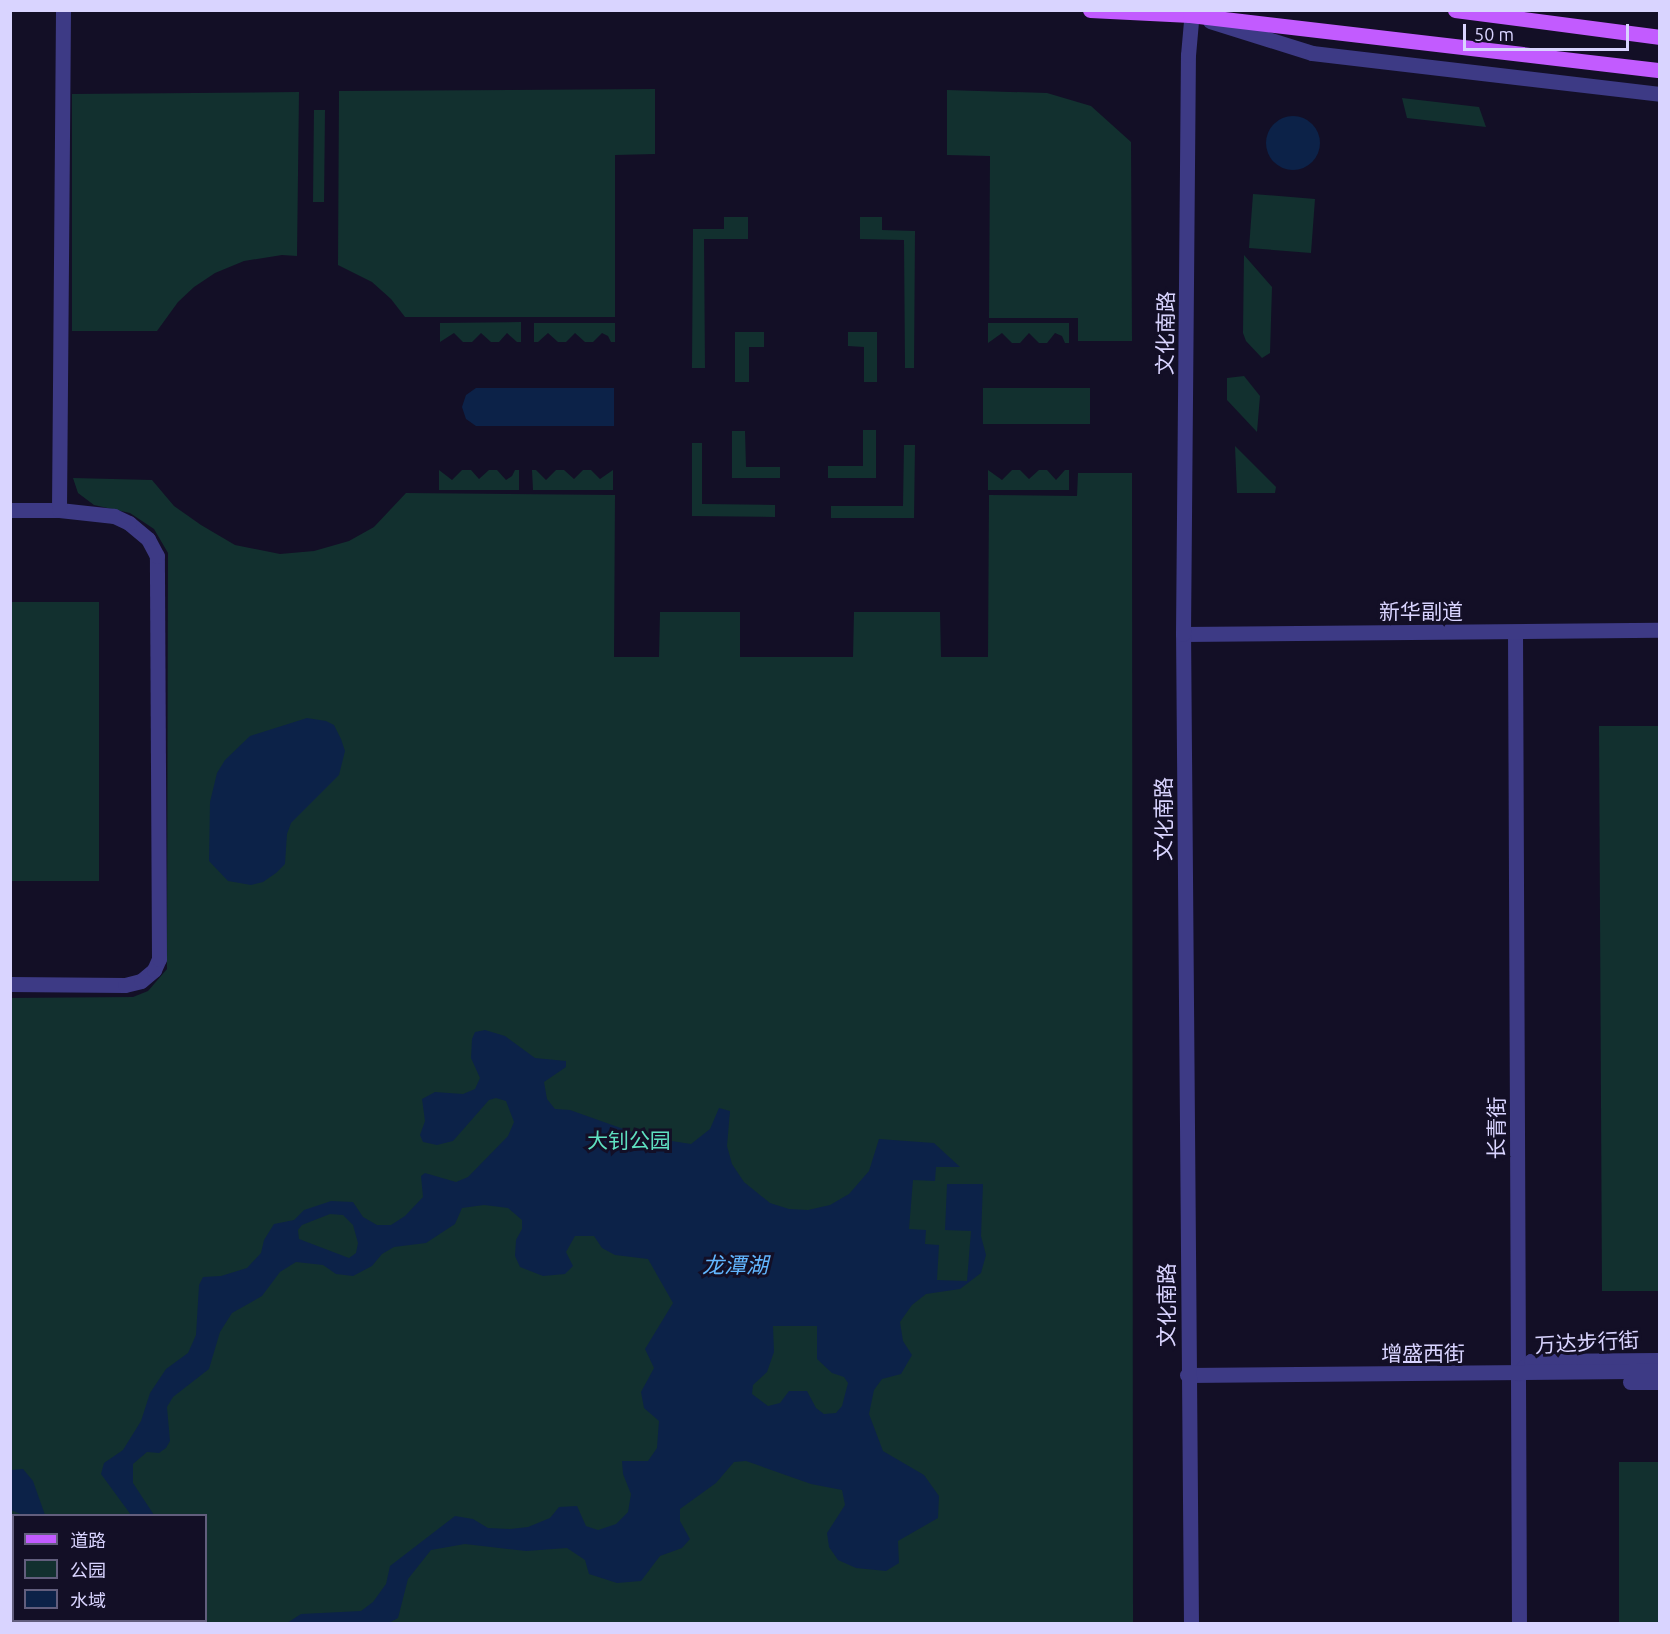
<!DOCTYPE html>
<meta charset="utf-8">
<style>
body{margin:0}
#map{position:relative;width:1670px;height:1634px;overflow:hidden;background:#130f26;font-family:Ubuntu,"Noto Sans SC",sans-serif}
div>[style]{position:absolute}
.green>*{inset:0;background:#12302f}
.water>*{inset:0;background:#0c2248}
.round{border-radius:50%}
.minor>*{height:15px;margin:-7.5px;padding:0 7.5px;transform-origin:7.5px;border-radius:7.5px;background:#3d3a85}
.major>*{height:15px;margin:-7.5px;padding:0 7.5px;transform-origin:7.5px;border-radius:7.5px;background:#c25bff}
span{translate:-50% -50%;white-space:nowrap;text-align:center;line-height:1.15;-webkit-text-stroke:6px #130f26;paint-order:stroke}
.street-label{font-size:21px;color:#d9d4ff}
.park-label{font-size:21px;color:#5fe0c0}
.water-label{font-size:22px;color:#62b6ff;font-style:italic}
.frame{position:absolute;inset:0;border:12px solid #d9d4ff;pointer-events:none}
.legend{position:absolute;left:12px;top:1514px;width:195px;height:108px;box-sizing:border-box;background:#130f26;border:2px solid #625e7d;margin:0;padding:8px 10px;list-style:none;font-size:18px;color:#d9d4ff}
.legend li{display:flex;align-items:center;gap:12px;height:30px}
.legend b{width:30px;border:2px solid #625e7d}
.scale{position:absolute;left:1463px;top:24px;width:166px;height:27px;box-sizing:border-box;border:3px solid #d9d4ff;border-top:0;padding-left:8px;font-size:18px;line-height:21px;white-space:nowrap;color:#d9d4ff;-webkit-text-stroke:4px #130f26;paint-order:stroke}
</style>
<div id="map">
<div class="green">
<div style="clip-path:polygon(655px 89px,655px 154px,615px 155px,615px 317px,405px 317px,391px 299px,372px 282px,338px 265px,339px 91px)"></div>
<div style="clip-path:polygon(947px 90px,1047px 93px,1091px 106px,1131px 142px,1132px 341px,1078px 341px,1078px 318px,989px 318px,990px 156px,947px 155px)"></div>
<div style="clip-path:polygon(299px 92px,297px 256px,282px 255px,244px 261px,215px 273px,194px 287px,178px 302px,157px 331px,72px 331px,72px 94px)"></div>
<div style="clip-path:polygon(1402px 98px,1479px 107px,1486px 127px,1407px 118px)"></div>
<div style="clip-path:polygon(314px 110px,325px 110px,324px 202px,313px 202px)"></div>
<div style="clip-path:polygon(1253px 194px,1315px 199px,1311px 253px,1249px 248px)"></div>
<div style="clip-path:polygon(724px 217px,748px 217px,748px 239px,704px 239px,705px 368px,692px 368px,693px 229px,724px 229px)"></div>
<div style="clip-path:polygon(860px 217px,882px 217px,882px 230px,915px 231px,914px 368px,905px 368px,904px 240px,860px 239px)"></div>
<div style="clip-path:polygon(1244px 255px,1272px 287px,1270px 353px,1262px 358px,1246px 341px,1243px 333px)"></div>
<div style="clip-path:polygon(521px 322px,521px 342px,517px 342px,507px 333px,499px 342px,491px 342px,481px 333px,472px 342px,463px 342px,454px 333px,440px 342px,440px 323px)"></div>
<div style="clip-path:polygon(534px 323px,615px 323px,615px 342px,611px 342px,608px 336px,602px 333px,593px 342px,585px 342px,575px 333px,566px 342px,558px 342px,548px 333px,538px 342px,534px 342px)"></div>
<div style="clip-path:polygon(988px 323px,1069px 323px,1069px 343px,1065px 343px,1062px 336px,1055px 333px,1047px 343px,1039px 343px,1029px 333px,1020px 343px,1012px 343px,1002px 333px,988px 343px)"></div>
<div style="clip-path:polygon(735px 332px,764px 332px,764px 347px,749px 347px,749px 382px,735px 382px)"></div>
<div style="clip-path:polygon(848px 332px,877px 332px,877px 382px,864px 382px,864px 347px,848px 346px)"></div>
<div style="clip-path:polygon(1244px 376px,1260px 396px,1257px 432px,1227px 400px,1227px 378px)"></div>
<div style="clip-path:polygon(983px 388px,1090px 388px,1090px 424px,983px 424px)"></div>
<div style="clip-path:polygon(863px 430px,876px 430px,876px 478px,828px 478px,828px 466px,863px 466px)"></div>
<div style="clip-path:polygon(732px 431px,745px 431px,746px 467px,780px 467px,780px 478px,732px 478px)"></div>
<div style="clip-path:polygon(692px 443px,702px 443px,702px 504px,775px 505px,775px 517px,692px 516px)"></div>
<div style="clip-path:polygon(904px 445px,915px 445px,914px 518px,831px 518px,831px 506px,903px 506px)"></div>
<div style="clip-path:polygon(1235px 446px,1276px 487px,1275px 493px,1237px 493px)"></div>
<div style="clip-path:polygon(439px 470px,452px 480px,462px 470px,471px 470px,479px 479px,489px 470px,497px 470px,506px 480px,512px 476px,515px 470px,519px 470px,519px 490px,439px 490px)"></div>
<div style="clip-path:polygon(532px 470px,536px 470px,546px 480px,556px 470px,564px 470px,574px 479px,583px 470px,591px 470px,600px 479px,613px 470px,613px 490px,533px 490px)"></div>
<div style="clip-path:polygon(988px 470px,1002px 480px,1012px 470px,1020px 470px,1029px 479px,1039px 470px,1047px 470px,1056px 480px,1065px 470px,1069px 470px,1069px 490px,988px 490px)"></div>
<div style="clip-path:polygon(evenodd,1078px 473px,1132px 473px,1133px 1623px,11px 1623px,10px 998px,133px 997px,148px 991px,167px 969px,168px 553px,154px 529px,130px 513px,94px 505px,78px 493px,73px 478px,152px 480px,174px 506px,201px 525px,235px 545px,280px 554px,314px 551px,349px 541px,374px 527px,406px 493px,615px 495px,614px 657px,659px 657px,660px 612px,740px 612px,740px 657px,853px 657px,854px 612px,940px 612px,941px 657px,988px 657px,989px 495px,1077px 496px,1078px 473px,14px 1516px,206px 1516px,206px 1620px,14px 1620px,14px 1516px)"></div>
<div style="clip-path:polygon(11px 602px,99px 602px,99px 881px,11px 881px)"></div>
<div style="clip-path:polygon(1599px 726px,1659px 726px,1659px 1291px,1602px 1291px)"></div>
<div style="clip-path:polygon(1619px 1462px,1659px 1462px,1659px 1623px,1619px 1623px)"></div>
</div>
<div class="water">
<div class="round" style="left:1266px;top:116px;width:54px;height:54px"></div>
<div style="clip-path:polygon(476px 388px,614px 388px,614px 426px,476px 426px,466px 419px,462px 407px,466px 395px)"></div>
<div style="clip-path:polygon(307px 718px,326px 721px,334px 725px,341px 739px,345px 751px,339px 775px,291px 823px,287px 834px,285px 864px,276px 873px,263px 882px,251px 885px,228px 881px,209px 861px,210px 802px,217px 773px,225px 760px,250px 736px)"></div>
<div style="clip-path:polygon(evenodd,485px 1030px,505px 1036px,535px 1058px,566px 1061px,566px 1067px,544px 1082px,547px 1099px,555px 1109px,570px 1110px,646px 1137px,691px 1144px,710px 1129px,719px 1108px,730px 1111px,727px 1146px,732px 1164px,744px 1182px,770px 1203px,789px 1209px,808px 1210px,830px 1205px,849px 1194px,869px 1171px,879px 1139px,934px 1143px,960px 1167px,936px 1167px,935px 1181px,913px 1180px,909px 1229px,926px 1230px,925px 1244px,939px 1245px,937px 1280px,967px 1281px,971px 1231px,945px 1230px,947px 1184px,983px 1184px,981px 1236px,986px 1255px,981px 1273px,960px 1289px,926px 1294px,912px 1305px,900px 1322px,903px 1341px,912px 1355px,901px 1374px,882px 1379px,874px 1390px,869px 1414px,883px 1451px,924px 1475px,939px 1496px,938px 1518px,898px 1541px,899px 1563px,886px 1571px,856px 1568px,838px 1560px,829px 1547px,827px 1533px,845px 1505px,842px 1490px,811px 1484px,746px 1461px,734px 1462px,716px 1483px,680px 1509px,680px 1521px,690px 1539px,682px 1548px,660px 1556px,641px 1581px,617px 1583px,589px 1574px,585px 1560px,567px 1548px,526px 1551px,465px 1544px,431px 1550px,408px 1579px,398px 1618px,389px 1623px,287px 1623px,301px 1614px,361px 1611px,373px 1602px,386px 1584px,390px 1566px,455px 1516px,473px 1519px,488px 1528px,510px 1529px,528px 1527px,550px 1518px,559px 1507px,577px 1506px,586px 1526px,598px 1530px,616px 1524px,628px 1512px,631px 1494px,623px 1474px,622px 1461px,648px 1461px,657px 1448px,658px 1433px,659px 1421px,644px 1408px,641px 1392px,654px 1368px,645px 1349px,673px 1303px,648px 1259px,615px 1255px,602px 1248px,594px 1236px,575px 1236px,566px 1252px,573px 1266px,565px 1274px,543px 1276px,520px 1267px,515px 1256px,516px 1240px,522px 1229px,522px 1220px,508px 1208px,484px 1205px,462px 1208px,455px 1224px,426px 1243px,394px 1247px,382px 1254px,372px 1266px,353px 1276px,336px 1274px,323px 1265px,296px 1262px,280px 1272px,262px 1296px,232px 1313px,220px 1332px,209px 1369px,173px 1397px,167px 1407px,170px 1441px,166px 1448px,159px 1453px,147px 1452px,133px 1464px,133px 1483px,154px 1515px,131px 1515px,101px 1474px,104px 1463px,123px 1450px,141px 1421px,150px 1393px,166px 1369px,188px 1353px,196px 1335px,199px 1285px,203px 1277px,221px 1276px,247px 1268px,261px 1253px,264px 1240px,274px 1224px,294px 1220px,304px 1210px,331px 1201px,353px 1202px,363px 1217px,377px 1225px,391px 1225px,405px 1216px,423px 1197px,421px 1176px,425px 1173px,456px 1182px,468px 1177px,508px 1136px,514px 1122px,506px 1101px,496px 1098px,489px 1100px,453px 1141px,437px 1145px,423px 1142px,420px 1135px,425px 1121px,422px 1099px,435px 1092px,463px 1094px,475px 1089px,480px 1078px,471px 1058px,472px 1039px,475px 1032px,485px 1030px,330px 1214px,343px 1215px,353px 1225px,358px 1243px,356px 1253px,349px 1258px,299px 1239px,298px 1230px,302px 1225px,330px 1214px,485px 1030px,773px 1326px,817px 1326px,817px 1359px,832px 1373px,844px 1377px,848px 1383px,842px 1406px,836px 1413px,824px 1414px,816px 1408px,807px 1391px,789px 1391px,780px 1403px,768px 1406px,752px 1394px,753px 1385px,767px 1372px,774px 1352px,773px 1326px)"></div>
<div style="clip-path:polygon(23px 1469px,33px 1481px,45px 1515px,23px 1515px,11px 1510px,11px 1470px)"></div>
</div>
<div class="minor">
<div style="left:1210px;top:21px;width:107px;rotate:17.4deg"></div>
<div style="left:1312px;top:53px;width:350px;rotate:6.7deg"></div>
<div style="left:10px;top:510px;width:49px"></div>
<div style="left:1515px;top:632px;width:992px;rotate:89.77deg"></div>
<div style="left:1183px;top:634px;width:477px;rotate:-0.5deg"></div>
<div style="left:10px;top:984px;width:115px;rotate:0.5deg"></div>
<div style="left:125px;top:985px;width:16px;rotate:-14deg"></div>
<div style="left:141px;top:981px;width:17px;rotate:-40deg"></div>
<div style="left:154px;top:970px;width:12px;rotate:-66deg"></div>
<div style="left:159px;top:959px;width:403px;rotate:-90.3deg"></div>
<div style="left:157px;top:556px;width:19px;rotate:-118deg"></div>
<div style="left:148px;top:539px;width:25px;rotate:-140deg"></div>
<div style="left:129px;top:523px;width:17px;rotate:-155deg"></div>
<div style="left:114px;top:516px;width:55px;rotate:-173.8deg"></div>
<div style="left:59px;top:510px;width:500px;rotate:-89.54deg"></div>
<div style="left:1521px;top:1374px;width:3px;rotate:-162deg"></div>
<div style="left:1518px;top:1373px;width:18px;rotate:-43deg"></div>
<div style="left:1531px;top:1361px;width:129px;rotate:-0.4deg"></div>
<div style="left:1187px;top:1375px;width:473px;rotate:-0.5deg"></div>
<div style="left:1630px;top:1382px;width:30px"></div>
<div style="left:1191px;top:1624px;width:990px;rotate:-90.46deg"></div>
<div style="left:1183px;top:634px;width:579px;rotate:-89.51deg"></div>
<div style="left:1188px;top:55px;width:45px;rotate:-84.9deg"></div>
</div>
<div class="major">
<div style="left:1090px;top:10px;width:100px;rotate:2.9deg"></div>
<div style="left:1190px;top:15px;width:473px;rotate:6.7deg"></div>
<div style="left:1455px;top:10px;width:207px;rotate:7.5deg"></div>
</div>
<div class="street-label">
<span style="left:1165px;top:333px;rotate:-89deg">文化南路</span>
<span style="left:1421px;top:611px">新华副道</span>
<span style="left:1163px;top:819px;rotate:-90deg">文化南路</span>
<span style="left:1496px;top:1128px;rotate:-90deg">长青街</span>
<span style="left:1166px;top:1305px;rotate:-90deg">文化南路</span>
<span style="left:1587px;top:1342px;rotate:-3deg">万达步行街</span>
<span style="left:1423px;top:1353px">增盛西街</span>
</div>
<div class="park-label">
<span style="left:629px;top:1140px">大钊公园</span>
</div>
<div class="water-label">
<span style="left:735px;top:1265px">龙潭湖</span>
</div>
<div class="frame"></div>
<ul class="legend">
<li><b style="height:8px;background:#c25bff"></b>道路</li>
<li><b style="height:16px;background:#12302f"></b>公园</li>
<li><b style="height:16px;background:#0c2248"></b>水域</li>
</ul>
<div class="scale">50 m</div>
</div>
